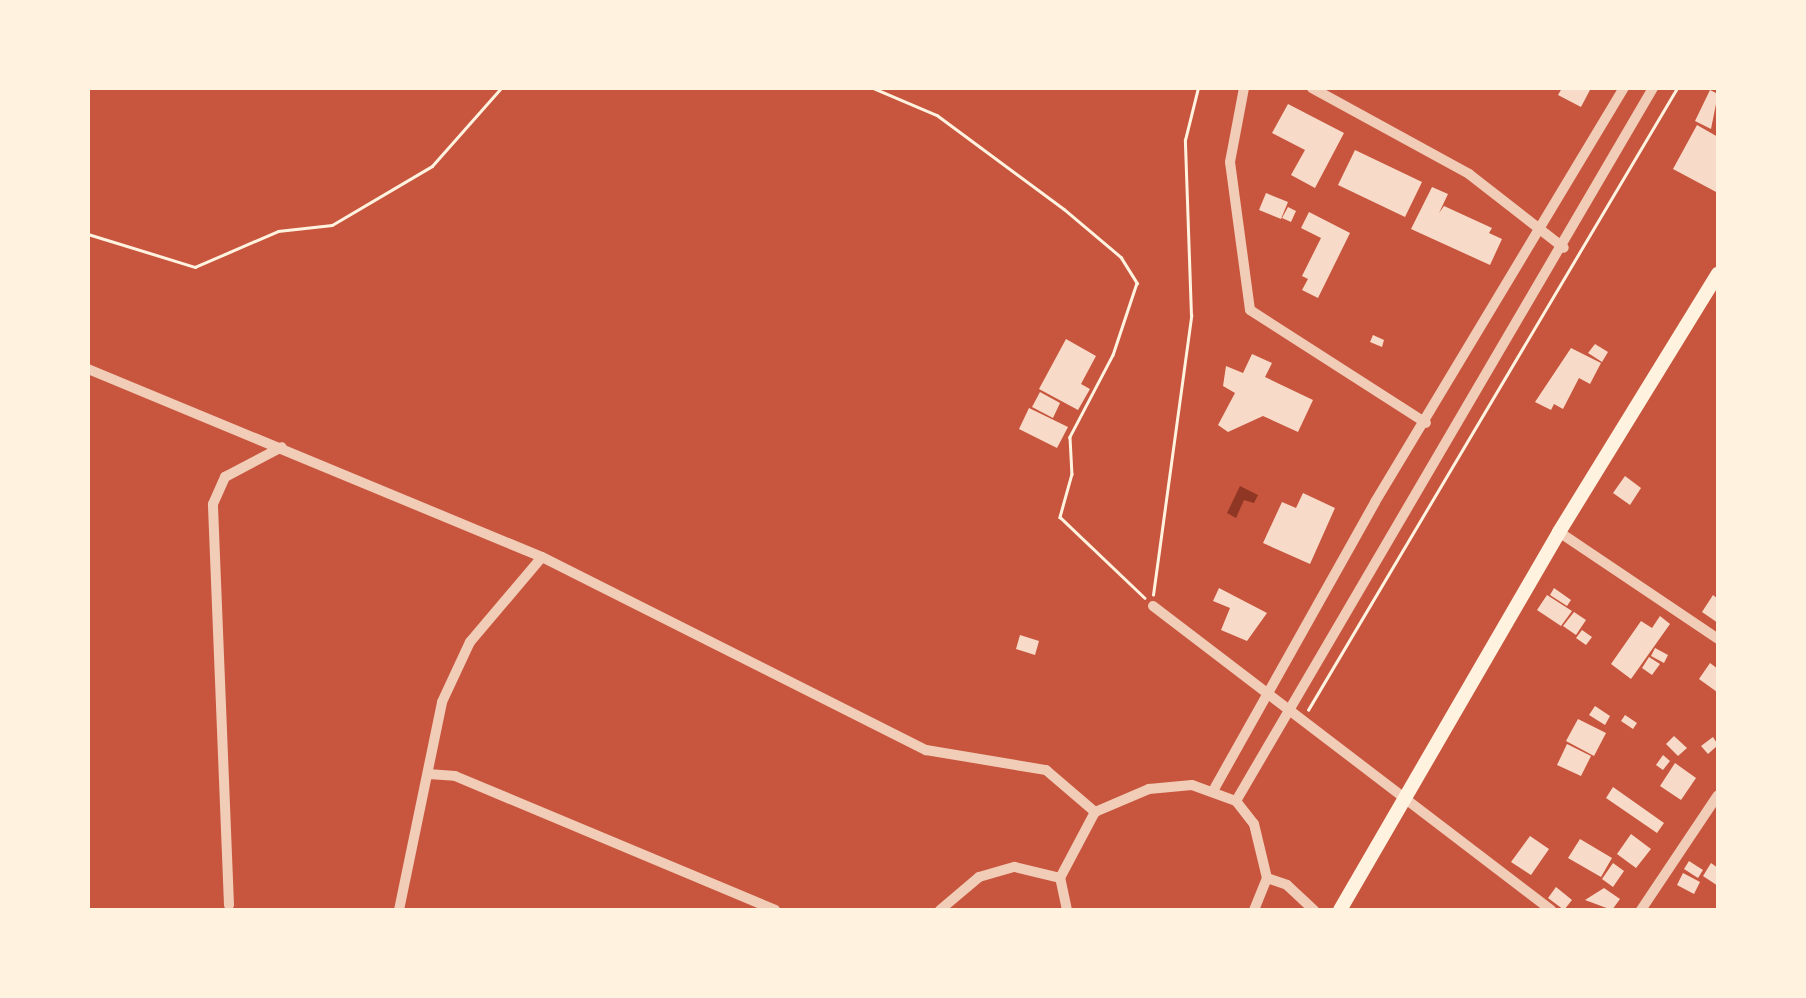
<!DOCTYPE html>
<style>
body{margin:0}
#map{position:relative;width:1806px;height:998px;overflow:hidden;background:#c8553d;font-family:"DejaVu Sans",sans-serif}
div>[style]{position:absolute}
.water>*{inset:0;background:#8f3625}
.building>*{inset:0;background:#f7dbc8}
.path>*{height:2.5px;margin:-1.25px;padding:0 1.25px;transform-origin:1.25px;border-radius:1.25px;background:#fff3e0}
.minor>*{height:10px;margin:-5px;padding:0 5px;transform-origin:5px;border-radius:5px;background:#f1ccb7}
.secondary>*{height:14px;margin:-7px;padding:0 7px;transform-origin:7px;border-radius:7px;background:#fff3e0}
span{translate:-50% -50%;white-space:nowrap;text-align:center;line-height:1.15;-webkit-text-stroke:8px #fff3e0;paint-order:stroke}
.frame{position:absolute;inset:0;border:90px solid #fff3e0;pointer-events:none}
</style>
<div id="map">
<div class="water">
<div style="clip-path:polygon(1240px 486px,1258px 495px,1254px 503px,1244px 500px,1236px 518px,1227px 513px)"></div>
</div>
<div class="building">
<div style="clip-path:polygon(1562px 88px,1591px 88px,1581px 107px,1558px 95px)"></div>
<div style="clip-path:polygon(1710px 90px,1718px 94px,1711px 129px,1695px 121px)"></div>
<div style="clip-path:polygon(1288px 104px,1344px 133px,1315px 188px,1291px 175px,1305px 150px,1272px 133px)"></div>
<div style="clip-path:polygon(1697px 125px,1718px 137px,1718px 193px,1673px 169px)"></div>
<div style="clip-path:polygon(1355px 150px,1422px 182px,1405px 217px,1338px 185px)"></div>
<div style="clip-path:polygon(1432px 187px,1448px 194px,1439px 213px,1444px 206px,1492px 228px,1489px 233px,1502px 239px,1490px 265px,1411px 229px)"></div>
<div style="clip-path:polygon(1266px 193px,1288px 202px,1281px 219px,1259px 210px)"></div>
<div style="clip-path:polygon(1288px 207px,1296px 211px,1291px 222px,1282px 218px)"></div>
<div style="clip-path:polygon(1309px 212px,1350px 233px,1318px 298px,1302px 290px,1308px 279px,1302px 276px,1321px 238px,1301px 228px)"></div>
<div style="clip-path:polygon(1373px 335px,1384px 340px,1382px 347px,1370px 342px)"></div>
<div style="clip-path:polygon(1066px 339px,1096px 356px,1081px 384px,1090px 389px,1078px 410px,1039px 389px)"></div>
<div style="clip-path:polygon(1595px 344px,1608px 352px,1602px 362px,1588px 353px)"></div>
<div style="clip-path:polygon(1571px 348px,1601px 363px,1590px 384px,1579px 378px,1563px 409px,1554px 404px,1551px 410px,1535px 402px)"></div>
<div style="clip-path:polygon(1252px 354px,1272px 363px,1265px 377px,1313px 400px,1298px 432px,1263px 416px,1228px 432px,1218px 425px,1235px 393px,1223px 386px,1226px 366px,1243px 373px)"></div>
<div style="clip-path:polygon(1040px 392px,1060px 403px,1053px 418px,1032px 407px)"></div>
<div style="clip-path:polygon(1029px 408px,1068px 427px,1057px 448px,1019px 429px)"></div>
<div style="clip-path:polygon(1625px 476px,1641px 488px,1630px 505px,1613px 493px)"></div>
<div style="clip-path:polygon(1303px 493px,1335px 508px,1310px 564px,1263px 543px,1282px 502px,1296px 508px)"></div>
<div style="clip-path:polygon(1219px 588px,1267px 613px,1247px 641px,1221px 630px,1230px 608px,1213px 601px)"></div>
<div style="clip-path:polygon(1554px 588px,1571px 600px,1567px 606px,1550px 595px)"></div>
<div style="clip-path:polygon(1547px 595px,1572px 611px,1561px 626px,1537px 610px)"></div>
<div style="clip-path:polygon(1713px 595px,1718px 599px,1718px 623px,1702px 612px)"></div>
<div style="clip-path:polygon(1574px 612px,1586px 620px,1576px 635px,1563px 626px)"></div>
<div style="clip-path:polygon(1660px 616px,1670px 624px,1631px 679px,1611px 664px,1641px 621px,1652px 628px)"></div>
<div style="clip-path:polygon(1582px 630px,1592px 637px,1586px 645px,1576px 638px)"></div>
<div style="clip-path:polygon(1020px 635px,1039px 641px,1035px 655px,1016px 649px)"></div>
<div style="clip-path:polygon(1655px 648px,1668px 655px,1664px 663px,1651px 656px)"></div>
<div style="clip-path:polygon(1649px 657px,1660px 664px,1652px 675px,1642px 668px)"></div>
<div style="clip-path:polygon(1710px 663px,1718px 669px,1717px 692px,1699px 679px)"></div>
<div style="clip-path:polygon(1595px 706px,1610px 716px,1605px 725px,1589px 715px)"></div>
<div style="clip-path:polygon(1625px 715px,1637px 723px,1633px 729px,1621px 721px)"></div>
<div style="clip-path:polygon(1578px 719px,1606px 733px,1594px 756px,1566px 741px)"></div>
<div style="clip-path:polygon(1674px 736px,1687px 748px,1678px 756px,1666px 744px)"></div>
<div style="clip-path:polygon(1713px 737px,1718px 745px,1708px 754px,1701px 746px)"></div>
<div style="clip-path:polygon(1567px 744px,1591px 756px,1581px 776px,1557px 765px)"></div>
<div style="clip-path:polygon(1663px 755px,1670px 761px,1663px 770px,1656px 765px)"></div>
<div style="clip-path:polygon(1675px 763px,1696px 778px,1681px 800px,1660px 786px)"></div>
<div style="clip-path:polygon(1613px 787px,1664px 823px,1657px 833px,1606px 798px)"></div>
<div style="clip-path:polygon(1631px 834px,1651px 849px,1636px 868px,1617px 854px)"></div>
<div style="clip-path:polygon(1530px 836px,1549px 849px,1531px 875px,1511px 862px)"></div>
<div style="clip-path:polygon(1580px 839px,1612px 858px,1601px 877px,1568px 858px)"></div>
<div style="clip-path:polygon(1689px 861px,1703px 870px,1698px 878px,1684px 869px)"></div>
<div style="clip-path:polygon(1613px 863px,1624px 871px,1613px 887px,1602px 879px)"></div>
<div style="clip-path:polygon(1711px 863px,1718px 868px,1718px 886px,1703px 876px)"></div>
<div style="clip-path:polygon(1683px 873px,1700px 882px,1694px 894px,1677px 885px)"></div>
<div style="clip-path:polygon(1556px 887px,1572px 900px,1564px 910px,1548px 898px)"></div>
<div style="clip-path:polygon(1604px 888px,1620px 899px,1612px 910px,1585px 900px)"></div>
</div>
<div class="path">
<div style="left:873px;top:88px;width:69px;rotate:22.9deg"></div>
<div style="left:937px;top:115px;width:158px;rotate:36.5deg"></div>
<div style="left:1064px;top:209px;width:75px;rotate:40.1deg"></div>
<div style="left:1121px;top:257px;width:31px;rotate:58deg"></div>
<div style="left:1137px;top:283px;width:76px;rotate:108.4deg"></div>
<div style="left:1113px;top:355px;width:93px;rotate:117.7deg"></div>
<div style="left:1070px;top:437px;width:37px;rotate:87deg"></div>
<div style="left:1072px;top:474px;width:45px;rotate:105.6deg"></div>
<div style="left:1060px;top:517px;width:117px;rotate:43.6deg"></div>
<div style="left:88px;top:234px;width:112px;rotate:17.1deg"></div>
<div style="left:195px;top:267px;width:90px;rotate:-23.4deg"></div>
<div style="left:278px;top:231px;width:54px;rotate:-6.3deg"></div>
<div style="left:332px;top:225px;width:116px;rotate:-30.5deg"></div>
<div style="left:432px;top:166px;width:104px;rotate:-48.5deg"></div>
<div style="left:1153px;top:595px;width:282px;rotate:-82.2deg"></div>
<div style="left:1191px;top:316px;width:176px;rotate:-92deg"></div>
<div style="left:1185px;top:140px;width:54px;rotate:-76deg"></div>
<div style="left:1308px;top:710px;width:723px;rotate:-59.32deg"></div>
</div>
<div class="minor">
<div style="left:1244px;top:88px;width:75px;rotate:100.7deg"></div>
<div style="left:1230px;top:162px;width:149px;rotate:82.3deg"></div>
<div style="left:1250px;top:310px;width:209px;rotate:32.7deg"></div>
<div style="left:1312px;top:88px;width:179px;rotate:28.7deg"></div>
<div style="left:1469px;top:174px;width:120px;rotate:37.9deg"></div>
<div style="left:88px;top:369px;width:491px;rotate:22.5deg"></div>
<div style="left:542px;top:557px;width:430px;rotate:26.7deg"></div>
<div style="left:926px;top:750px;width:122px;rotate:9.5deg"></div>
<div style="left:1046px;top:770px;width:65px;rotate:40.6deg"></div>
<div style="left:1559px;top:532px;width:192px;rotate:33.9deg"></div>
<div style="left:1153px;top:606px;width:501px;rotate:37.37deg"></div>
<div style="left:428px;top:774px;width:27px;rotate:4deg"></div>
<div style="left:455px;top:776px;width:347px;rotate:22.7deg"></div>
<div style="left:1213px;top:791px;width:331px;rotate:-60.7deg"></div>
<div style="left:1375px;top:502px;width:483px;rotate:-59deg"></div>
<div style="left:1236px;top:801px;width:826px;rotate:-59.68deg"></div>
<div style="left:1267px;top:878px;width:21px;rotate:19deg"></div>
<div style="left:1287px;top:885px;width:37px;rotate:43deg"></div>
<div style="left:229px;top:905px;width:401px;rotate:-92.3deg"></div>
<div style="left:213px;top:504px;width:30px;rotate:-66deg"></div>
<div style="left:225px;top:477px;width:64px;rotate:-27.8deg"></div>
<div style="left:399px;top:910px;width:212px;rotate:-78.3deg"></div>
<div style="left:442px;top:702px;width:66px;rotate:-65deg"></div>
<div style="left:470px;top:642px;width:111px;rotate:-49.7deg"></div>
<div style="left:940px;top:910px;width:51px;rotate:-40.2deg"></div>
<div style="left:979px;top:877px;width:37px;rotate:-16deg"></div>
<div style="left:1015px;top:867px;width:46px;rotate:13.7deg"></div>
<div style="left:1067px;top:910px;width:33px;rotate:-102deg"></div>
<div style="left:1060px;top:878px;width:75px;rotate:-62.1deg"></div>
<div style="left:1095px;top:812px;width:59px;rotate:-23.1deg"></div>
<div style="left:1149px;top:789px;width:43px;rotate:-5.3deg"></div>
<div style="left:1192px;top:785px;width:47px;rotate:20deg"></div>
<div style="left:1236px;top:801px;width:29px;rotate:52deg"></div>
<div style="left:1254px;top:824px;width:56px;rotate:76.5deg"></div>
<div style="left:1267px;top:878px;width:35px;rotate:112deg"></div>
<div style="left:1641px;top:910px;width:138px;rotate:-56.2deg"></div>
</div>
<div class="secondary">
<div style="left:1340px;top:910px;width:437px;rotate:-59.9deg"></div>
<div style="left:1559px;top:532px;width:303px;rotate:-58.4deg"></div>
</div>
<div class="frame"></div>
</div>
